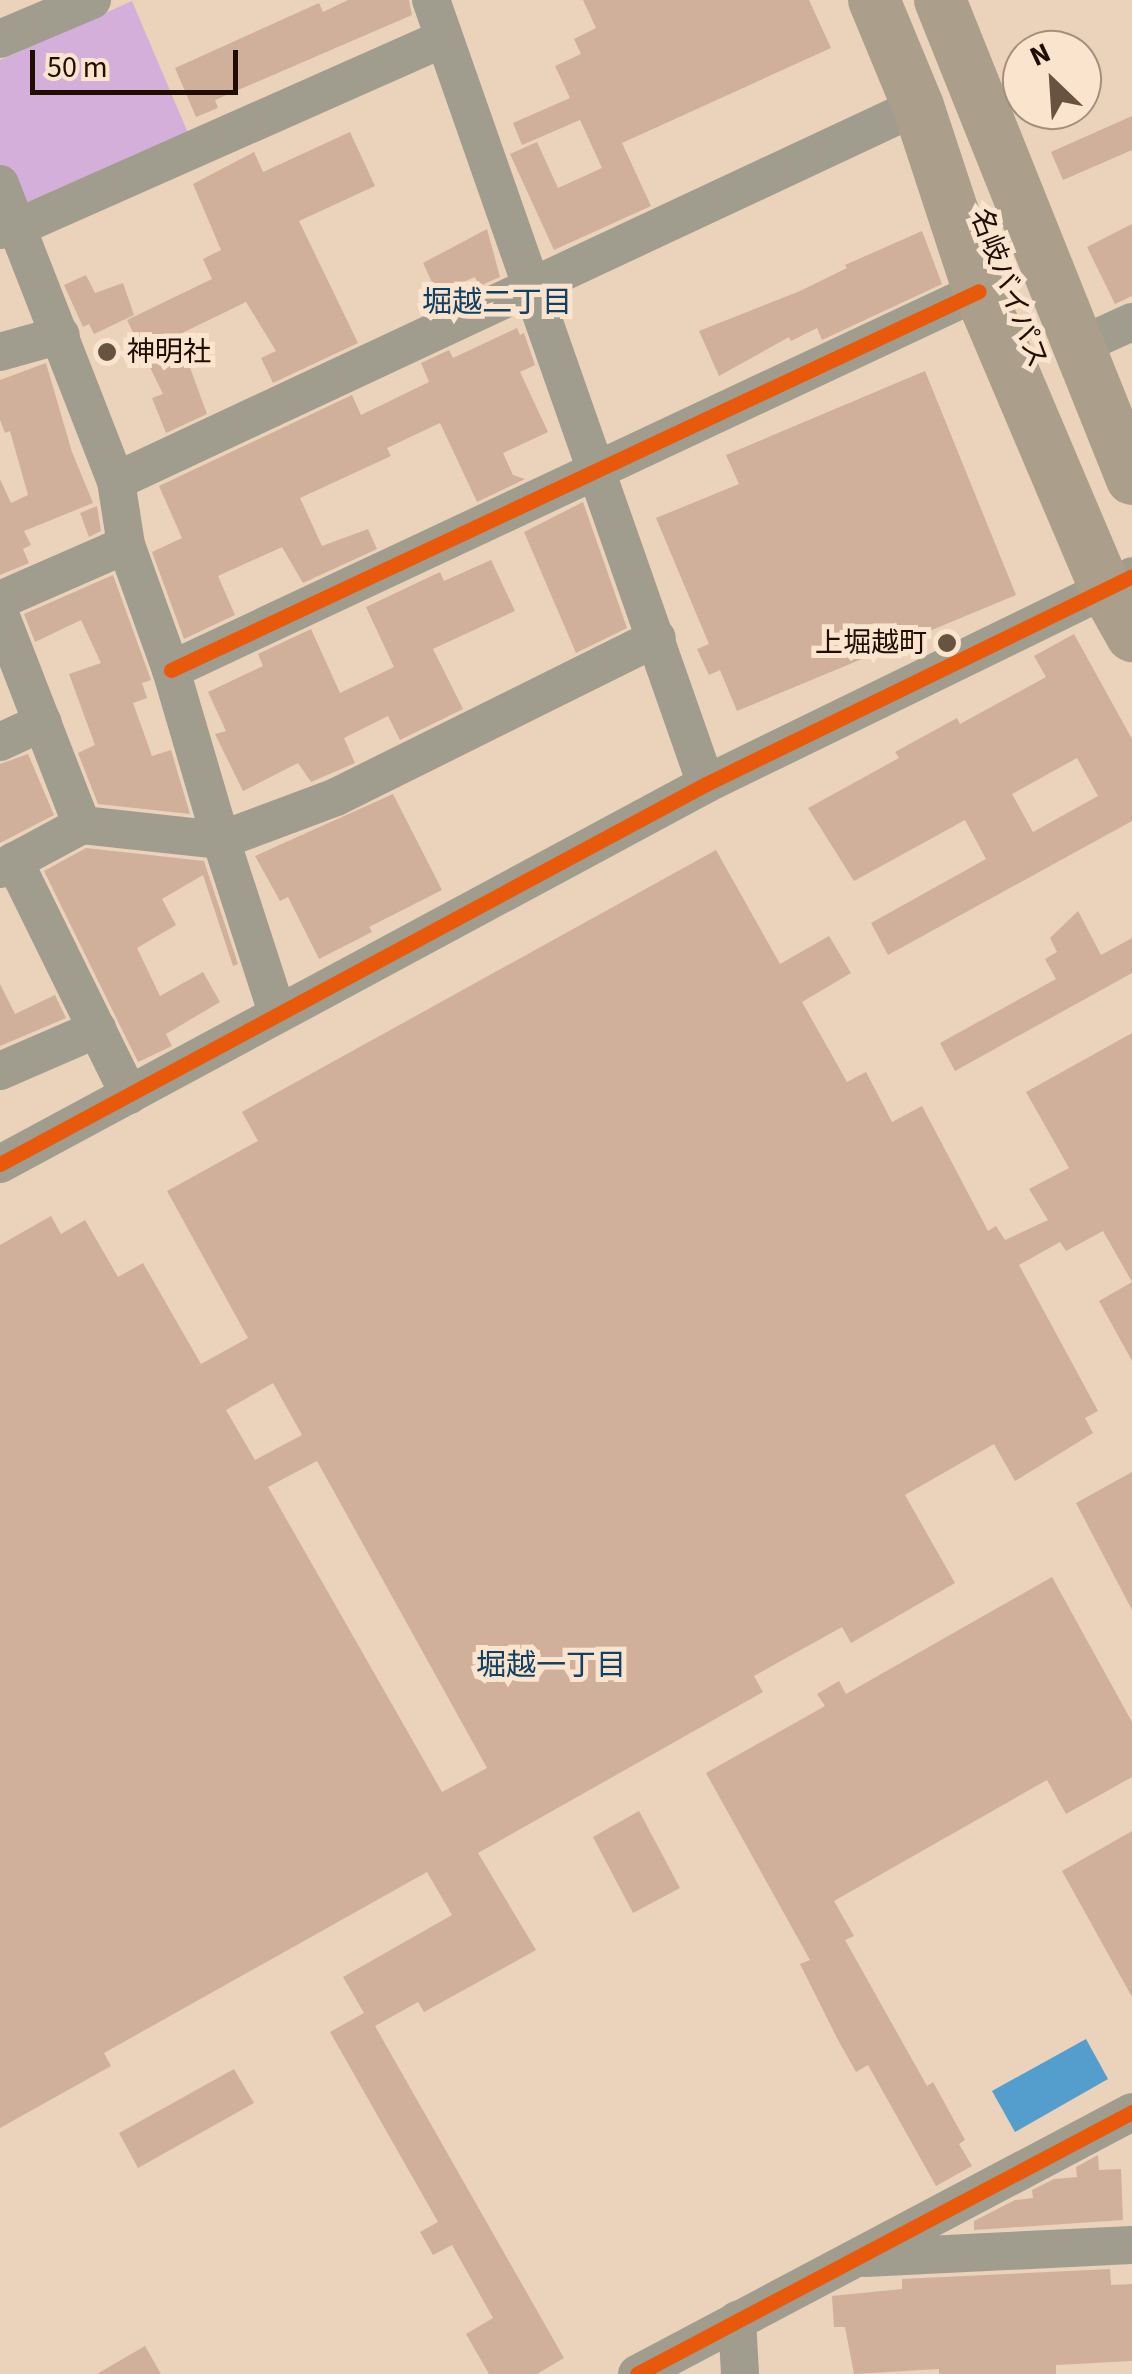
<!DOCTYPE html>
<meta charset="utf-8">
<style>
body{margin:0}
#map{position:relative;width:1132px;height:2374px;overflow:hidden;background:#ebd2ba;font-family:"Source Sans 3","Noto Sans JP",sans-serif}
div>[style]{position:absolute}
.green>*{inset:0;background:#d4afd9}
.water>*{inset:0;background:#539ecc}
.building>*{inset:0;background:#d1b09b}
.minor>*{height:38px;margin:-19px;padding:0 19px;transform-origin:19px;border-radius:19px;background:#a09c8e}
.highway>*{height:52px;margin:-26px;padding:0 26px;transform-origin:26px;border-radius:26px;background:#ab9f8c}
.cycleway>*{height:15px;margin:-7.5px;padding:0 7.5px;transform-origin:7.5px;border-radius:7.5px;background:#e8590c}
.dots>*{width:28px;height:28px;translate:-50% -50%;box-sizing:border-box;border:5px solid #fbe4ce;border-radius:50%}
span{translate:-50% -50%;white-space:nowrap;text-align:center;line-height:1.15;-webkit-text-stroke:10px #fbe4ce;paint-order:stroke}
.street-label{font-size:28px;color:#220e00}
.poi-label{font-size:28px;color:#220e00}
.left{translate:0 -50%;text-align:left}
.right{translate:-100% -50%;text-align:right}
.neighbourhood-label{font-size:30px;color:#104064}
.north{position:absolute;left:1002px;top:30px;width:100px;height:100px;box-sizing:border-box;background:#fbe4ce;border:2px solid #a48e7c;border-radius:50%;rotate:335deg;font-size:28px;font-weight:700;line-height:40px;text-align:center;color:#220e00}
.north::after{content:'';display:block;margin:auto;width:35px;height:45px;background:#685341;clip-path:polygon(50% 0,100% 100%,50% 72%,0 100%)}
.scale{position:absolute;left:30px;top:50px;width:208px;height:45px;box-sizing:border-box;border:5px solid #220e00;border-top:0;padding-left:12px;font-size:30px;line-height:35px;white-space:nowrap;color:#220e00;-webkit-text-stroke:8px #fbe4ce;paint-order:stroke}
</style>
<div id="map">
<div class="green">
<div style="clip-path:polygon(132px 1px,188px 133px,14px 208px,0 166px,0 60px)"></div>
</div>
<div class="water">
<div style="clip-path:polygon(1086px 2039px,1108px 2079px,1015px 2132px,992px 2091px)"></div>
</div>
<div class="building">
<div style="clip-path:polygon(348px 0,409px 0,412px 15px,215px 100px,218px 108px,196px 117px,175px 68px,319px 3px,323px 12px)"></div>
<div style="clip-path:polygon(583px 0,809px 0,831px 48px,622px 143px,651px 206px,554px 250px,510px 154px,537px 142px,558px 188px,602px 168px,580px 120px,522px 145px,513px 123px,570px 98px,555px 66px,581px 54px,574px 39px,596px 28px)"></div>
<div style="clip-path:polygon(1132px 116px,1132px 150px,1063px 180px,1051px 152px)"></div>
<div style="clip-path:polygon(350px 132px,375px 186px,299px 221px,358px 343px,273px 383px,261px 358px,276px 351px,246px 302px,178px 335px,207px 414px,166px 433px,152px 398px,163px 394px,127px 320px,212px 279px,203px 259px,221px 250px,193px 184px,254px 152px,263px 172px)"></div>
<div style="clip-path:polygon(1132px 224px,1132px 296px,1115px 304px,1087px 247px)"></div>
<div style="clip-path:polygon(487px 229px,500px 277px,479px 286px,475px 277px,437px 293px,423px 263px)"></div>
<div style="clip-path:polygon(922px 231px,942px 284px,822px 340px,817px 328px,791px 341px,789px 337px,719px 376px,699px 331px,800px 291px,847px 268px,845px 265px)"></div>
<div style="clip-path:polygon(86px 275px,95px 293px,123px 283px,134px 315px,94px 334px,89px 324px,83px 327px,64px 285px)"></div>
<div style="clip-path:polygon(517px 328px,520px 335px,524px 333px,535px 365px,520px 372px,548px 432px,503px 453px,513px 475px,525px 479px,477px 502px,440px 423px,387px 448px,391px 456px,300px 498px,322px 546px,368px 529px,377px 549px,303px 583px,282px 547px,218px 576px,235px 615px,184px 639px,152px 552px,182px 538px,159px 486px,352px 395px,361px 415px,429px 382px,421px 363px,449px 350px,453px 358px)"></div>
<div style="clip-path:polygon(46px 363px,72px 452px,93px 503px,24px 531px,31px 545px,23px 549px,29px 563px,0 575px,0 479px,11px 503px,28px 495px,10px 431px,5px 433px,0 420px,0 380px)"></div>
<div style="clip-path:polygon(925px 371px,1016px 595px,737px 711px,720px 670px,709px 675px,697px 649px,709px 644px,656px 518px,739px 484px,726px 455px)"></div>
<div style="clip-path:polygon(583px 502px,627px 628px,576px 653px,524px 532px)"></div>
<div style="clip-path:polygon(97px 506px,101px 531px,89px 537px,80px 513px)"></div>
<div style="clip-path:polygon(491px 560px,515px 611px,433px 649px,463px 709px,400px 740px,388px 716px,344px 738px,355px 763px,311px 782px,298px 763px,243px 791px,215px 734px,226px 731px,208px 692px,263px 666px,258px 654px,311px 629px,340px 693px,394px 667px,366px 607px,440px 572px,444px 581px)"></div>
<div style="clip-path:polygon(113px 575px,151px 680px,142px 683px,147px 698px,133px 703px,152px 756px,171px 750px,190px 814px,98px 804px,78px 753px,95px 745px,69px 674px,101px 663px,81px 620px,35px 642px,24px 614px)"></div>
<div style="clip-path:polygon(evenodd,1074px 634px,1132px 739px,1132px 821px,888px 955px,871px 923px,986px 859px,965px 820px,854px 881px,808px 808px,899px 758px,895px 752px,957px 718px,960px 724px,1046px 677px,1034px 656px,1074px 634px,1077px 758px,1098px 796px,1033px 832px,1012px 794px,1077px 758px)"></div>
<div style="clip-path:polygon(28px 754px,54px 815px,0 843px,0 764px)"></div>
<div style="clip-path:polygon(393px 794px,442px 890px,369px 927px,372px 932px,319px 959px,288px 897px,280px 901px,255px 856px)"></div>
<div style="clip-path:polygon(86px 848px,204px 861px,238px 964px,233px 966px,203px 875px,162px 899px,176px 925px,137px 948px,160px 996px,203px 972px,220px 1002px,166px 1034px,172px 1046px,138px 1062px,44px 871px)"></div>
<div style="clip-path:polygon(evenodd,716px 850px,780px 964px,829px 936px,851px 973px,802px 1002px,847px 1082px,866px 1072px,892px 1122px,922px 1106px,988px 1231px,996px 1226px,1005px 1240px,1048px 1220px,1029px 1189px,1069px 1168px,1026px 1092px,1132px 1033px,1132px 1361px,1099px 1301px,1132px 1282px,1103px 1231px,1066px 1251px,1060px 1242px,1019px 1265px,1098px 1411px,1085px 1418px,1093px 1433px,1015px 1481px,994px 1444px,905px 1495px,955px 1583px,851px 1643px,842px 1627px,754px 1676px,763px 1692px,478px 1853px,536px 1950px,424px 2012px,418px 2002px,375px 2026px,564px 2358px,537px 2374px,489px 2374px,466px 2334px,493px 2318px,452px 2245px,433px 2255px,420px 2232px,438px 2222px,330px 2032px,364px 2013px,343px 1977px,452px 1915px,427px 1872px,104px 2053px,111px 2066px,0 2128px,0 1245px,51px 1216px,61px 1234px,85px 1220px,118px 1277px,143px 1263px,201px 1364px,248px 1338px,167px 1191px,258px 1141px,242px 1112px,716px 850px,273px 1383px,302px 1435px,255px 1460px,226px 1410px,273px 1383px,716px 850px,317px 1461px,487px 1768px,442px 1792px,268px 1487px,317px 1461px)"></div>
<div style="clip-path:polygon(1078px 911px,1101px 955px,1132px 938px,1132px 973px,955px 1071px,940px 1043px,1056px 979px,1045px 959px,1057px 952px,1050px 938px)"></div>
<div style="clip-path:polygon(0 984px,15px 1014px,55px 995px,66px 1018px,0 1046px)"></div>
<div style="clip-path:polygon(1132px 1472px,1132px 1610px,1076px 1503px)"></div>
<div style="clip-path:polygon(1052px 1577px,1132px 1722px,1132px 1777px,1066px 1814px,1047px 1780px,834px 1901px,854px 1936px,845px 1940px,927px 2086px,933px 2082px,965px 2140px,959px 2144px,972px 2166px,936px 2186px,868px 2065px,856px 2072px,838px 2040px,800px 1964px,810px 1960px,706px 1773px,825px 1706px,817px 1694px,839px 1681px,846px 1694px)"></div>
<div style="clip-path:polygon(639px 1811px,680px 1888px,633px 1913px,593px 1837px)"></div>
<div style="clip-path:polygon(1132px 1831px,1132px 1997px,1062px 1871px)"></div>
<div style="clip-path:polygon(234px 2069px,254px 2103px,138px 2168px,119px 2133px)"></div>
<div style="clip-path:polygon(1098px 2155px,1099px 2170px,1121px 2169px,1123px 2220px,974px 2230px,974px 2221px,1015px 2200px,1033px 2198px,1032px 2190px,1054px 2179px,1077px 2177px,1076px 2167px)"></div>
<div style="clip-path:polygon(1110px 2269px,1111px 2285px,1132px 2284px,1132px 2361px,1056px 2365px,1056px 2374px,939px 2374px,939px 2369px,854px 2374px,845px 2327px,834px 2327px,832px 2296px,902px 2289px,902px 2279px)"></div>
<div style="clip-path:polygon(145px 2346px,161px 2374px,97px 2374px)"></div>
</div>
<div class="minor">
<div style="left:431px;top:0;width:831px;rotate:70.67deg"></div>
<div style="left:0;top:39px;width:100px;rotate:-23deg"></div>
<div style="left:0;top:184px;width:319px;rotate:68.7deg"></div>
<div style="left:116px;top:481px;width:65px;rotate:81.1deg"></div>
<div style="left:126px;top:545px;width:133px;rotate:70.2deg"></div>
<div style="left:171px;top:670px;width:177px;rotate:73.6deg"></div>
<div style="left:221px;top:840px;width:181px;rotate:72deg"></div>
<div style="left:0;top:230px;width:18px;rotate:-9deg"></div>
<div style="left:18px;top:227px;width:465px;rotate:-23.9deg"></div>
<div style="left:1079px;top:346px;width:58px;rotate:-24.4deg"></div>
<div style="left:0;top:352px;width:63px;rotate:-15.6deg"></div>
<div style="left:116px;top:481px;width:885px;rotate:-25.06deg"></div>
<div style="left:0;top:600px;width:137px;rotate:-23.6deg"></div>
<div style="left:0;top:614px;width:226px;rotate:68.8deg"></div>
<div style="left:171px;top:670px;width:892px;rotate:-25.13deg"></div>
<div style="left:0;top:742px;width:47px;rotate:-24.9deg"></div>
<div style="left:14px;top:861px;width:261px;rotate:63.8deg"></div>
<div style="left:0;top:869px;width:93px;rotate:-28.2deg"></div>
<div style="left:82px;top:825px;width:140px;rotate:6.2deg"></div>
<div style="left:221px;top:840px;width:123px;rotate:-20.5deg"></div>
<div style="left:336px;top:797px;width:358px;rotate:-26.4deg"></div>
<div style="left:0;top:1071px;width:106px;rotate:-23.4deg"></div>
<div style="left:0;top:1164px;width:802px;rotate:-28.29deg"></div>
<div style="left:706px;top:784px;width:474px;rotate:-26deg"></div>
<div style="left:865px;top:2258px;width:267px;rotate:-2.8deg"></div>
<div style="left:737px;top:2320px;width:54px;rotate:86.8deg"></div>
<div style="left:637px;top:2374px;width:560px;rotate:-27.89deg"></div>
</div>
<div class="highway">
<div style="left:874px;top:0;width:115px;rotate:67.5deg"></div>
<div style="left:918px;top:106px;width:195px;rotate:71.8deg"></div>
<div style="left:979px;top:291px;width:325px;rotate:67deg"></div>
<div style="left:1106px;top:590px;width:53px;rotate:60.5deg"></div>
<div style="left:940px;top:0;width:516px;rotate:68.16deg"></div>
</div>
<div class="cycleway">
<div style="left:171px;top:670px;width:892px;rotate:-25.13deg"></div>
<div style="left:0;top:1164px;width:802px;rotate:-28.29deg"></div>
<div style="left:706px;top:784px;width:474px;rotate:-26deg"></div>
<div style="left:637px;top:2374px;width:560px;rotate:-27.89deg"></div>
</div>
<div class="dots">
<div style="left:107px;top:352px;background:#685341"></div>
<div style="left:947px;top:643px;background:#685341"></div>
</div>
<div class="street-label">
<span style="left:1009px;top:288px;rotate:69deg">名岐バイパス</span>
</div>
<div class="poi-label">
<span class="left" style="left:127px;top:352px">神明社</span>
<span class="right" style="left:927px;top:643px">上堀越町</span>
</div>
<div class="neighbourhood-label">
<span style="left:497px;top:303px">堀越二丁目</span>
<span style="left:551px;top:1666px">堀越一丁目</span>
</div>
<div class="north">N</div>
<div class="scale">50 m</div>
</div>
